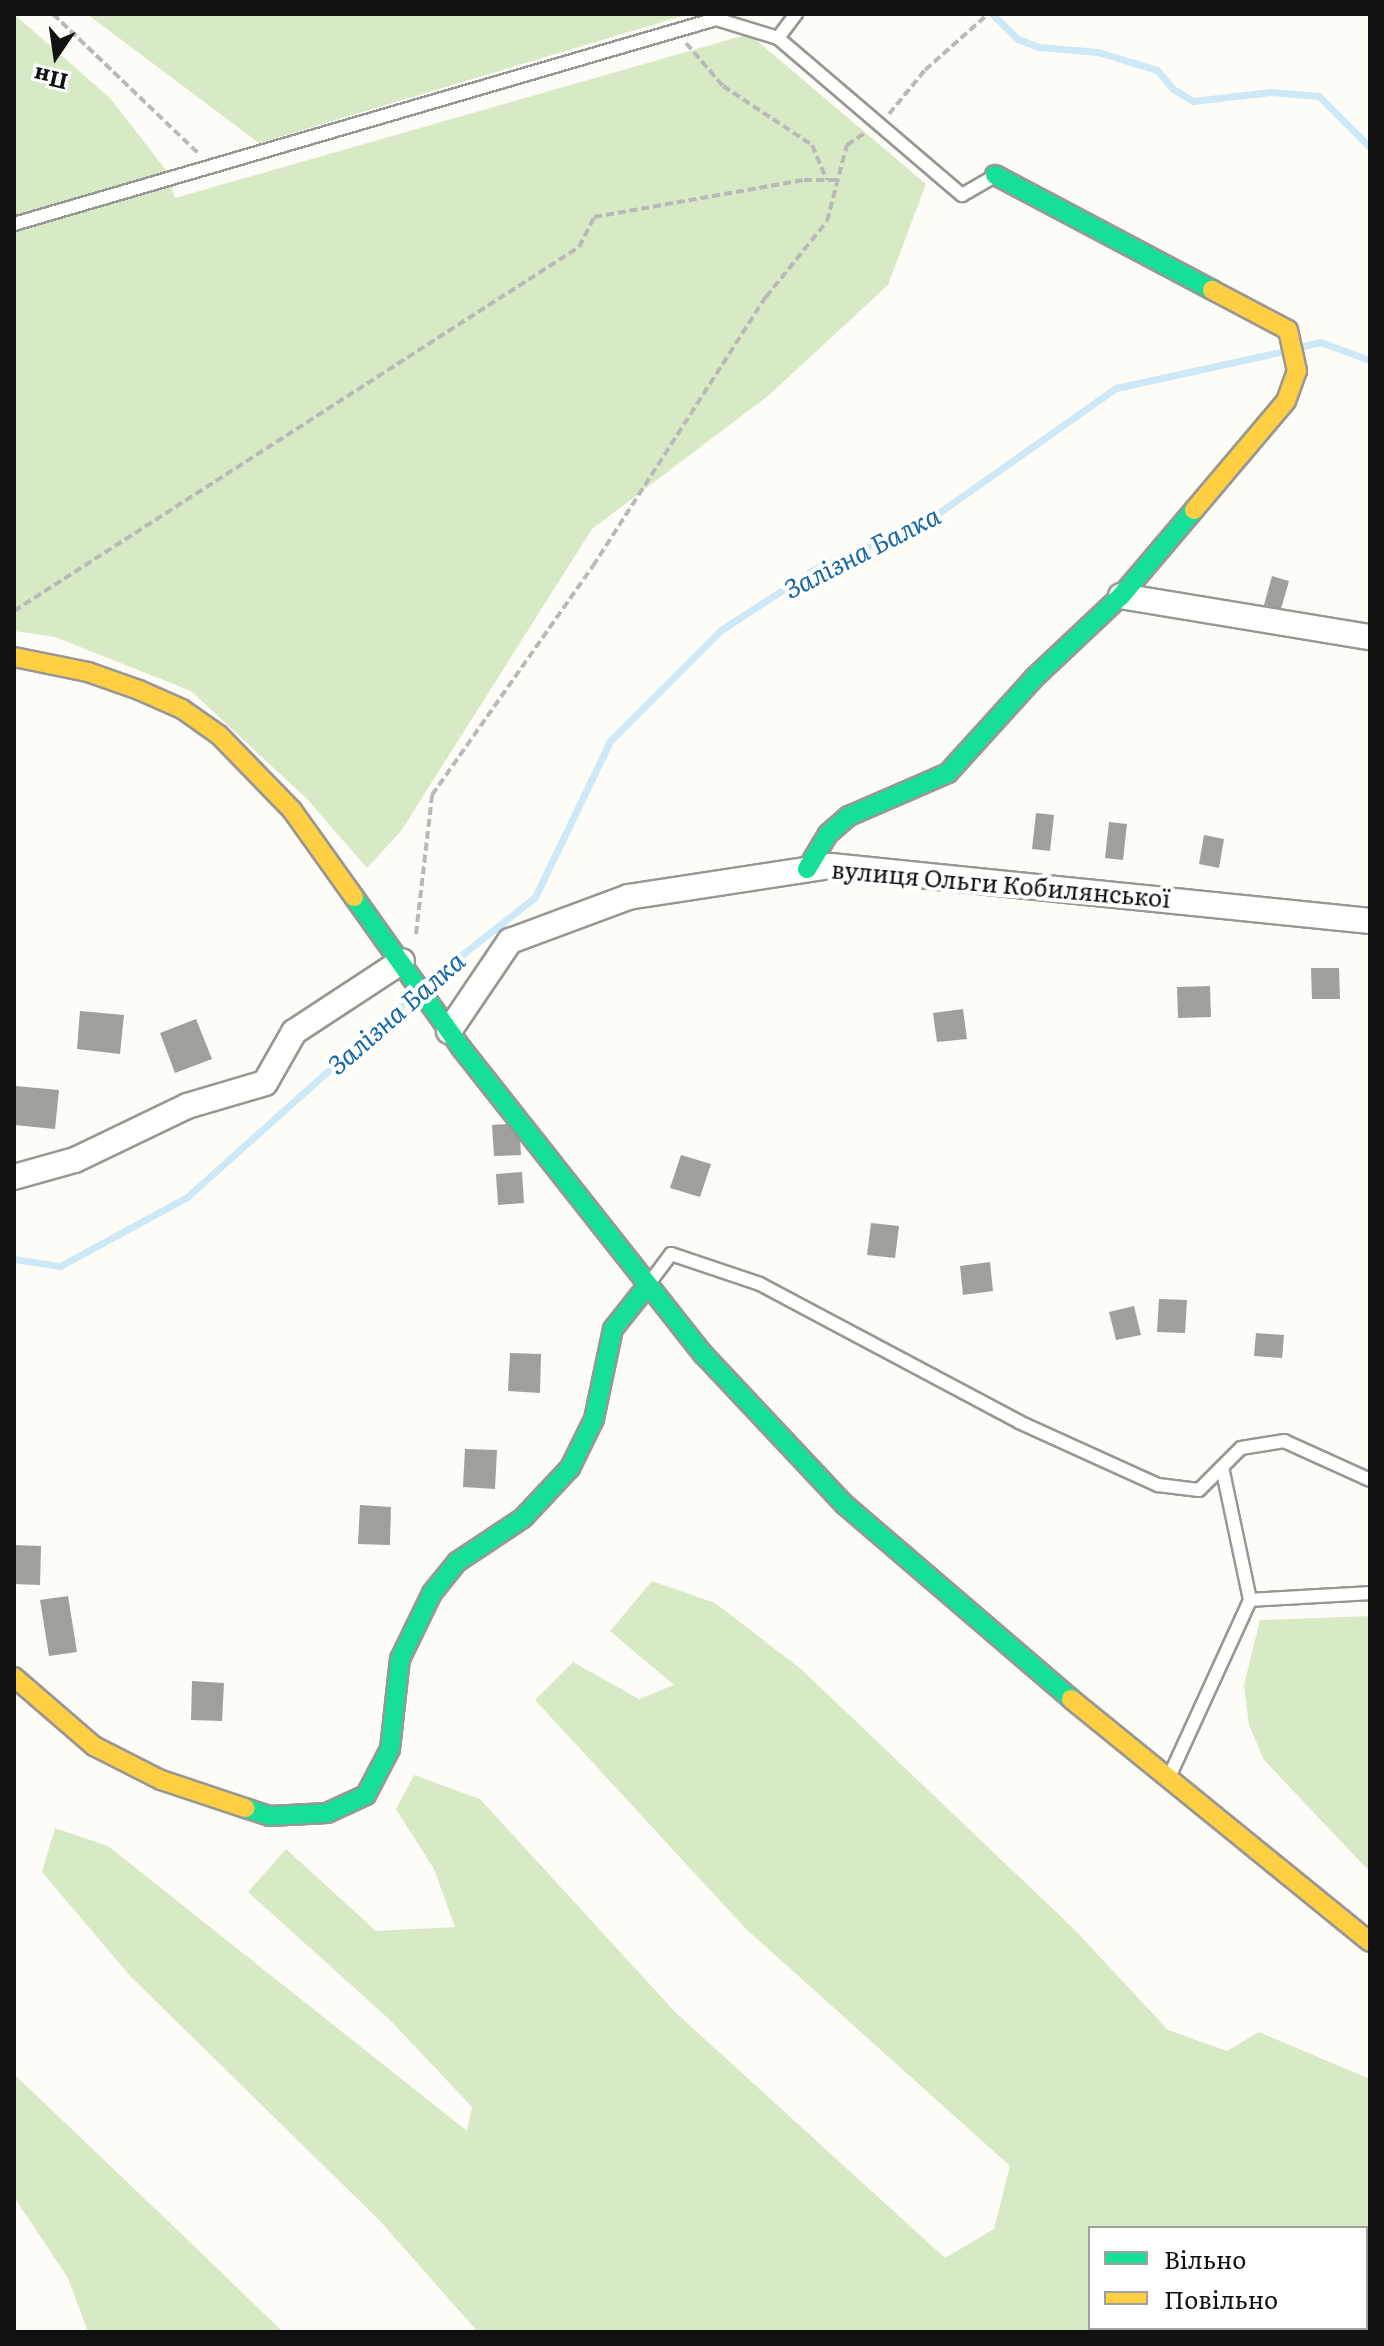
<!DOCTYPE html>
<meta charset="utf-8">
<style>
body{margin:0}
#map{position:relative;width:1384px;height:2346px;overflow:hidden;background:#fdfcf7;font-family:Literata,serif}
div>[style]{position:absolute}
.forest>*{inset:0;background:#d8eac5}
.stream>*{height:7px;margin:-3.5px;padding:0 3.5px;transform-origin:3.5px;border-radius:3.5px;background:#cde8f7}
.building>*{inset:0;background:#a19f9c}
.path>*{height:4px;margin-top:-2px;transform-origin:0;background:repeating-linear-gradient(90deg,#b9b9b8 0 8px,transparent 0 12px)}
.roads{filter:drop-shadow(2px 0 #979795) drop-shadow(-2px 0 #979795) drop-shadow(0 2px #979795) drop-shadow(0 -2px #979795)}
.lane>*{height:12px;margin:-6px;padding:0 6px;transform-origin:6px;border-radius:6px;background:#fffffe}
.street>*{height:24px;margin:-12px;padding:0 12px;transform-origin:12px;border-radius:12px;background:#fffffe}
.fast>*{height:18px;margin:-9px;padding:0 9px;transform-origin:9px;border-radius:9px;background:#16e098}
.slow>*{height:18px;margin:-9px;padding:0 9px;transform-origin:9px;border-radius:9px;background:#ffcf43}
span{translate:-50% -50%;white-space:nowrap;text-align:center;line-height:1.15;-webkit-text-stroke:8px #fff;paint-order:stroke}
.street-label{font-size:24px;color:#111}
.water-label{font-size:26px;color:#1768a6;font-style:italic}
.frame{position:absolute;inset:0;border:16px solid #111;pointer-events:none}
.legend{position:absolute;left:1088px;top:2226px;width:280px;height:104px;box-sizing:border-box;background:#fff;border:2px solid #a0a0a0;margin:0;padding:10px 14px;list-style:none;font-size:24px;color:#111}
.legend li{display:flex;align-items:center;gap:16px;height:40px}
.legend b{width:40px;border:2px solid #a0a0a0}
.north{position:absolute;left:16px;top:16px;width:80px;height:80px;-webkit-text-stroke:6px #fff;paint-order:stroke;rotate:193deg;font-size:22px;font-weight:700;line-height:32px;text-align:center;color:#111}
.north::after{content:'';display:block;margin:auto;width:28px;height:36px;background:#111;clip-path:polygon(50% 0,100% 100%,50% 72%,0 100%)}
</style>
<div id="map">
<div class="forest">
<div style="clip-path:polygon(14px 14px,110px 98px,166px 170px,175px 198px,749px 34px,926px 184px,888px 285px,768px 396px,592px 529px,401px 831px,367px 868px,307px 799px,191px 691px,55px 637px,14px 631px)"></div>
<div style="clip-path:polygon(87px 14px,689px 14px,259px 143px)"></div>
<div style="clip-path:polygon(evenodd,652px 1581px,715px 1603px,801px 1669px,1074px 1929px,1168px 2030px,1227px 2051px,1259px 2032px,1370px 2079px,1370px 2332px,478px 2332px,379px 2220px,131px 1977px,42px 1872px,55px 1828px,108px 1846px,467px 2131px,472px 2107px,390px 2020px,248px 1892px,286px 1849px,376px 1931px,455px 1927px,434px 1869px,396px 1809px,414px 1775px,480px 1799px,675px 2012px,945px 2258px,994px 2229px,1010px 2166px,746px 1929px,535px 1700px,573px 1662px,639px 1699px,674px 1685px,610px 1631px,652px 1581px,1366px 2228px,1366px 2328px,1090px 2328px,1090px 2228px,1366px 2228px)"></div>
<div style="clip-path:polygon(1370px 1616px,1370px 1872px,1264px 1760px,1249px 1725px,1244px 1685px,1260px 1620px)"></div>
<div style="clip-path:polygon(14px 2074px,191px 2243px,283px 2332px,88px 2332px,68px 2278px,14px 2197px)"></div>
</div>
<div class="stream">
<div style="left:992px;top:14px;width:36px;rotate:44deg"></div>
<div style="left:1018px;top:39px;width:22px;rotate:21deg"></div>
<div style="left:1039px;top:47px;width:59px;rotate:4.8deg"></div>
<div style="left:1098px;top:52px;width:62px;rotate:17deg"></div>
<div style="left:1157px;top:70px;width:25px;rotate:50deg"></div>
<div style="left:1173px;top:89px;width:23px;rotate:31deg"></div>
<div style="left:1193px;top:101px;width:78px;rotate:-6.7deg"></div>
<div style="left:1270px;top:92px;width:49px;rotate:4.7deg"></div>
<div style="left:1319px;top:96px;width:72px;rotate:45deg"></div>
<div style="left:1300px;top:347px;width:21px;rotate:-14deg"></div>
<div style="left:1320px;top:342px;width:53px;rotate:19.8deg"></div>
<div style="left:425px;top:984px;width:140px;rotate:-38.3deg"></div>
<div style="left:535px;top:897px;width:173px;rotate:-64.3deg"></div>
<div style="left:610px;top:741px;width:157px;rotate:-45deg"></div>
<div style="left:721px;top:630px;width:112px;rotate:-33deg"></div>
<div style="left:815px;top:569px;width:125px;rotate:-23.5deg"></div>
<div style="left:930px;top:519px;width:228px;rotate:-35.2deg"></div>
<div style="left:1116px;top:388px;width:172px;rotate:-12.4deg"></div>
<div style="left:14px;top:1259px;width:47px;rotate:8.7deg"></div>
<div style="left:60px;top:1266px;width:145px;rotate:-28.5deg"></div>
<div style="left:187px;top:1197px;width:303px;rotate:-41.8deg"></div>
</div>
<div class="building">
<div style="clip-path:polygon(1272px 576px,1289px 581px,1281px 609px,1264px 605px)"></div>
<div style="clip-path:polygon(1036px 813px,1054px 815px,1050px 851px,1032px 849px)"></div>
<div style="clip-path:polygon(1109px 822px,1127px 824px,1123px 860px,1105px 858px)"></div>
<div style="clip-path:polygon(1204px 835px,1224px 839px,1219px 868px,1199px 864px)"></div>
<div style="clip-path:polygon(1311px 968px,1339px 968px,1340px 999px,1312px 999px)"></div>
<div style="clip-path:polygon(1210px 986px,1211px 1017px,1178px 1018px,1177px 987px)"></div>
<div style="clip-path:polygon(963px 1009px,967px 1039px,937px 1042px,933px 1013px)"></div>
<div style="clip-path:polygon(80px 1011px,124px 1015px,120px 1054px,77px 1049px)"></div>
<div style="clip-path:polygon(196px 1019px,212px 1059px,175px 1073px,160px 1033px)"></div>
<div style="clip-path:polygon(15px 1086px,59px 1090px,55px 1129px,14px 1125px)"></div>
<div style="clip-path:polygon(519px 1123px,521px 1155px,494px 1156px,492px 1125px)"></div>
<div style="clip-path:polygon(681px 1155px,711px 1164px,700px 1197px,670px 1188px)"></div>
<div style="clip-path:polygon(522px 1172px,524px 1203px,498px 1205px,496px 1174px)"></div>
<div style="clip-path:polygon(871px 1223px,899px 1226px,895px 1258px,867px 1255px)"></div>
<div style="clip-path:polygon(990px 1262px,993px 1291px,963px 1295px,960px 1266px)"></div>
<div style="clip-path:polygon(1159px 1299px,1187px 1300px,1185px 1333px,1157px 1332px)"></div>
<div style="clip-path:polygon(1134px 1306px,1141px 1335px,1116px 1340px,1109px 1312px)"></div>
<div style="clip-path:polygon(1256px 1333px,1284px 1335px,1282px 1358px,1254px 1356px)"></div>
<div style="clip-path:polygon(510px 1353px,541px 1354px,540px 1393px,508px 1391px)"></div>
<div style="clip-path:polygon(465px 1449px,497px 1450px,495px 1489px,463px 1487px)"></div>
<div style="clip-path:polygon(360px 1505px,391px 1507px,390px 1545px,358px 1544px)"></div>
<div style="clip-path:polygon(14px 1545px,41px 1546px,40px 1585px,14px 1584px)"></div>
<div style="clip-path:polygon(68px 1596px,77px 1652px,49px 1656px,40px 1600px)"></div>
<div style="clip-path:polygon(192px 1681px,224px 1683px,222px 1721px,191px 1720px)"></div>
</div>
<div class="path">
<div style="left:53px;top:14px;width:201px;rotate:43.8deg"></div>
<div style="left:686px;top:43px;width:57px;rotate:49.3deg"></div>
<div style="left:723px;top:86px;width:107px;rotate:33.5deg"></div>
<div style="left:812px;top:145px;width:38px;rotate:67deg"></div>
<div style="left:889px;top:114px;width:57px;rotate:-50.7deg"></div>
<div style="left:925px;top:70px;width:84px;rotate:-41.6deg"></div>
<div style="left:14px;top:611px;width:672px;rotate:-32.79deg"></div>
<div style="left:579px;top:247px;width:34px;rotate:-63deg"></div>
<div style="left:594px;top:217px;width:213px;rotate:-10deg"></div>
<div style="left:804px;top:180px;width:34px"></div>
<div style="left:416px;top:934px;width:140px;rotate:-83.4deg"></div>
<div style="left:432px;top:795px;width:280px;rotate:-54.9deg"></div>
<div style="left:593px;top:566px;width:320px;rotate:-57.3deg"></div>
<div style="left:766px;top:297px;width:97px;rotate:-51.2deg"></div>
<div style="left:827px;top:221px;width:79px;rotate:-75.3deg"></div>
<div style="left:847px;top:145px;width:23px;rotate:-34deg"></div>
</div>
<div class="roads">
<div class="lane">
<div style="left:796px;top:14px;width:30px;rotate:127deg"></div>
<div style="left:778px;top:38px;width:242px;rotate:40.5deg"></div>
<div style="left:962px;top:195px;width:36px;rotate:-30deg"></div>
<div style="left:14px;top:224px;width:731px;rotate:-16.28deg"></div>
<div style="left:716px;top:19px;width:65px;rotate:17deg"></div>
<div style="left:650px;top:1282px;width:35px;rotate:-53deg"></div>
<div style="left:671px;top:1254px;width:94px;rotate:18.6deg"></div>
<div style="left:760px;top:1284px;width:293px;rotate:28deg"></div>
<div style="left:1019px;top:1422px;width:153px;rotate:24.4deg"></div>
<div style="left:1158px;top:1485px;width:41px;rotate:7deg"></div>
<div style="left:1199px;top:1490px;width:59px;rotate:-45deg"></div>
<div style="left:1241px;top:1448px;width:44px;rotate:-9.2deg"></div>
<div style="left:1284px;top:1441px;width:94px;rotate:24.4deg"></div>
<div style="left:1222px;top:1467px;width:136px;rotate:78.1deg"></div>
<div style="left:1170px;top:1775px;width:192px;rotate:-65.4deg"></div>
<div style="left:1250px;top:1600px;width:120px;rotate:-3.3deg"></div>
</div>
<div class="street">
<div style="left:1121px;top:596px;width:252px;rotate:9.4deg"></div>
<div style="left:449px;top:1031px;width:109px;rotate:-55.9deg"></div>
<div style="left:510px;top:941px;width:126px;rotate:-20.4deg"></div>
<div style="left:628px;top:897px;width:205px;rotate:-8.7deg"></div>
<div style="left:831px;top:866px;width:542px;rotate:5.83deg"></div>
<div style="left:14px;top:1177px;width:63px;rotate:-15.6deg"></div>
<div style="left:75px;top:1160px;width:124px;rotate:-25.7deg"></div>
<div style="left:187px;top:1106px;width:81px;rotate:-16.4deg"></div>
<div style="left:265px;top:1083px;width:59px;rotate:-60.4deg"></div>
<div style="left:294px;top:1032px;width:129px;rotate:-33.3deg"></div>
</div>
<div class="fast">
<div style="left:995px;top:175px;width:246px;rotate:27.9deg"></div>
<div style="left:807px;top:869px;width:41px;rotate:-59deg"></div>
<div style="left:828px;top:834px;width:28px;rotate:-41deg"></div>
<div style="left:849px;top:816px;width:108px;rotate:-23.5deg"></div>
<div style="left:948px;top:773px;width:128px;rotate:-47.8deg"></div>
<div style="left:1034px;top:678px;width:120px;rotate:-43.3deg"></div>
<div style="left:1121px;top:596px;width:113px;rotate:-49.7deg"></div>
<div style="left:354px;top:897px;width:186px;rotate:54.6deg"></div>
<div style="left:462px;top:1049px;width:389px;rotate:51.7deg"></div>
<div style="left:703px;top:1354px;width:207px;rotate:46.8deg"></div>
<div style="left:845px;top:1505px;width:298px;rotate:40.6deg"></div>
<div style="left:245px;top:1808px;width:26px;rotate:18deg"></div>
<div style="left:270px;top:1816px;width:57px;rotate:-3deg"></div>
<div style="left:327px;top:1813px;width:43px;rotate:-24.8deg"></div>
<div style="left:366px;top:1795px;width:52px;rotate:-62.4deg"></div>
<div style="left:390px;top:1749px;width:91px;rotate:-83.7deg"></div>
<div style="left:400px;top:1659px;width:73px;rotate:-64.1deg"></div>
<div style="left:432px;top:1593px;width:40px;rotate:-51deg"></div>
<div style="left:457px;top:1562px;width:79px;rotate:-33.7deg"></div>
<div style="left:523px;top:1518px;width:69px;rotate:-46.8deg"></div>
<div style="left:570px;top:1468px;width:55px;rotate:-63.9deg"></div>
<div style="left:594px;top:1419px;width:92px;rotate:-78.1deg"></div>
<div style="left:613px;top:1329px;width:56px;rotate:-51.5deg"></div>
</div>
<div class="slow">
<div style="left:1194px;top:510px;width:143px;rotate:-49.8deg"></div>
<div style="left:1286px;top:401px;width:32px;rotate:-70deg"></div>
<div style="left:1297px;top:371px;width:42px;rotate:-102.4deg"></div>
<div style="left:1288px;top:330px;width:86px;rotate:-152.2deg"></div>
<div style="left:14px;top:657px;width:76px;rotate:11.5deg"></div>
<div style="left:88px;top:672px;width:54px;rotate:19.4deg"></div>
<div style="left:139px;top:690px;width:47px;rotate:23.8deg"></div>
<div style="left:182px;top:709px;width:45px;rotate:35.1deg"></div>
<div style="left:219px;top:735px;width:105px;rotate:45.8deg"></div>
<div style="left:292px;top:810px;width:107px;rotate:54.5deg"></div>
<div style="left:14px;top:1677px;width:106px;rotate:40.8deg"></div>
<div style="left:94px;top:1746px;width:75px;rotate:26.9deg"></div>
<div style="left:161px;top:1780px;width:89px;rotate:18.4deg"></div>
<div style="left:1071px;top:1699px;width:385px;rotate:39.1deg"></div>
</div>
</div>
<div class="street-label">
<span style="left:1001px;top:883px;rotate:5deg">вулиця Ольги Кобилянської</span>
</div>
<div class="water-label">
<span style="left:861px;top:551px;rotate:-27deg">Залізна Балка</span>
<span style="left:395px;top:1012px;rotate:-41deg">Залізна Балка</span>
</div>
<div class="frame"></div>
<ul class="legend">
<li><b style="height:10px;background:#16e098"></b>Вільно</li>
<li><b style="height:10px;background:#ffcf43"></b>Повільно</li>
</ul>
<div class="north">Пн</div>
</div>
